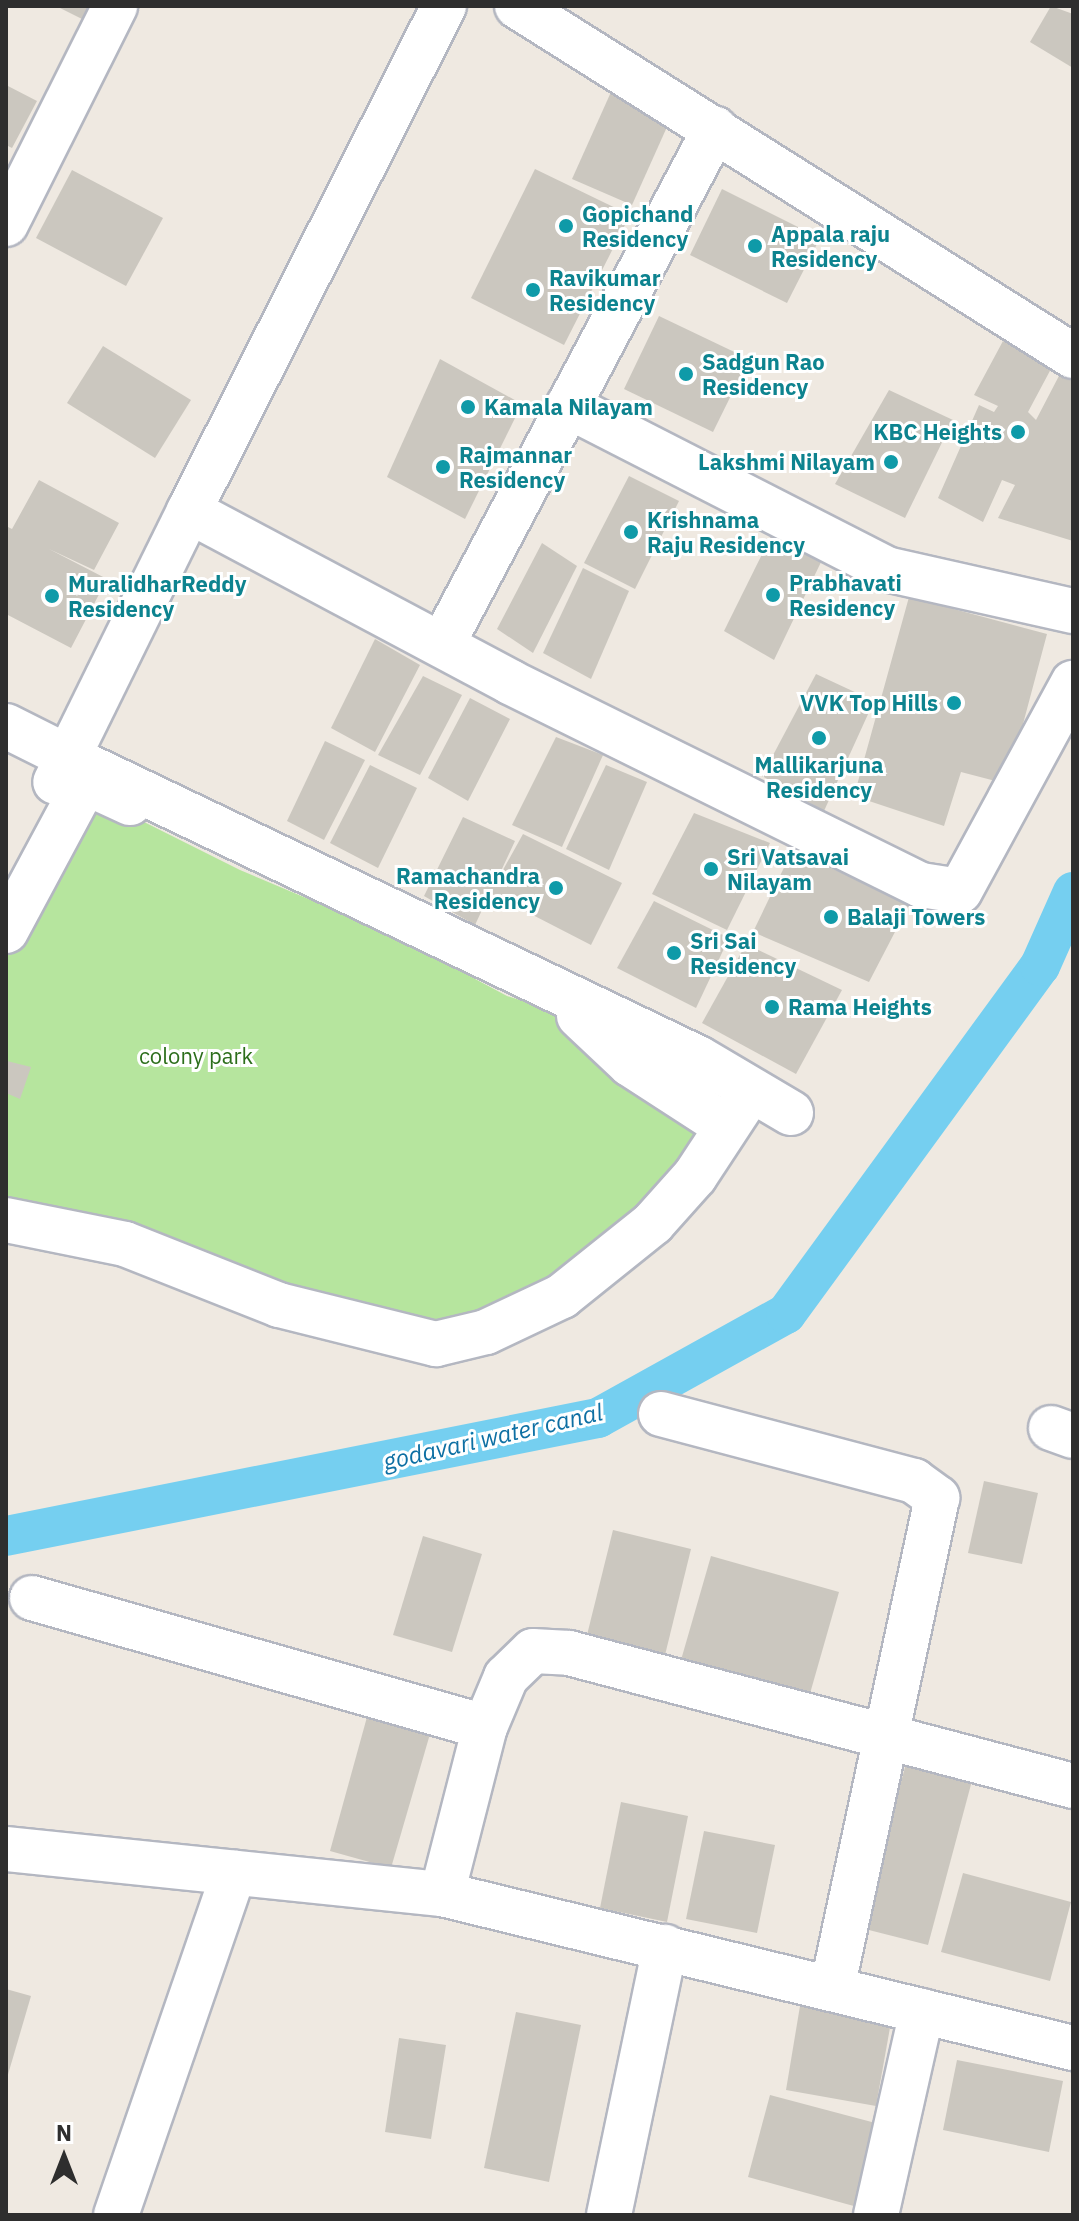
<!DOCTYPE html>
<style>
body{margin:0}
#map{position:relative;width:1079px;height:2221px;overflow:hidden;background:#efe9e1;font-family:"IBM Plex Sans",sans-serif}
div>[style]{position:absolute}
.green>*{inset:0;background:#b6e59e}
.canal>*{height:40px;margin:-20px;padding:0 20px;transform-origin:20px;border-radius:20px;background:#75cff0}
.building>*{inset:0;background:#cbc7bf}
.roads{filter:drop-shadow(2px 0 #b4b7c1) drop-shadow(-2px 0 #b4b7c1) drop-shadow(0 2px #b4b7c1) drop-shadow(0 -2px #b4b7c1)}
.minor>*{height:44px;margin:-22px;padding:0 22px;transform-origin:22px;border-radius:22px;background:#fff}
.dots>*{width:22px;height:22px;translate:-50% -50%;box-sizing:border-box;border:4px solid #fff;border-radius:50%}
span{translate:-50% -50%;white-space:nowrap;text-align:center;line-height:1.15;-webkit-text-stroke:6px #fff;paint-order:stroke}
.culture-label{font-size:22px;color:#0d838f;font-weight:700}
.left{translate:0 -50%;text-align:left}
.right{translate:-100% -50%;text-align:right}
.park-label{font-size:22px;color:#2c6e1b}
.water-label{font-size:24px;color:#0d6fa3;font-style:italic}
.frame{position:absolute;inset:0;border:8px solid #2e2e2e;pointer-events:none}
.north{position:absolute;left:24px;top:2117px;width:80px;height:80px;-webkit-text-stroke:6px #fff;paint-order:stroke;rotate:0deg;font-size:22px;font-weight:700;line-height:32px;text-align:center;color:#2e2e2e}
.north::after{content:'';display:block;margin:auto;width:28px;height:36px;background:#2e2e2e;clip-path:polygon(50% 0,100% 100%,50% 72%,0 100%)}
</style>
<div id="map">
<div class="green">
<div style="clip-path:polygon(86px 793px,240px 870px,389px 933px,507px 996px,573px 1017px,717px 1128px,564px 1286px,437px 1328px,6px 1204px,6px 948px)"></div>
</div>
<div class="canal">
<div style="left:6px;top:1536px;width:604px;rotate:-11.27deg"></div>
<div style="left:598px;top:1418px;width:215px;rotate:-29deg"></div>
<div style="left:786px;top:1314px;width:431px;rotate:-53.9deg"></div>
<div style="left:1040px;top:966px;width:81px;rotate:-66deg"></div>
</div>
<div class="building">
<div style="clip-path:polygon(56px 6px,91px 6px,84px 20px)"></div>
<div style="clip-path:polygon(1051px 6px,1073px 14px,1073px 68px,1030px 42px)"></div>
<div style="clip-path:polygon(6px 85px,37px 101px,12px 148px,6px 145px)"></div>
<div style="clip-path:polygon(611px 92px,671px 118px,632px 205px,572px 179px)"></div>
<div style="clip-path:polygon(535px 169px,630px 215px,564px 345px,471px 298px)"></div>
<div style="clip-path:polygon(72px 170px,163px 218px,126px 286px,36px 238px)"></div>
<div style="clip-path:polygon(722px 189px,820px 238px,787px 303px,690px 255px)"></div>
<div style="clip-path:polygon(659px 316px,749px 359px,713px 432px,624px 389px)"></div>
<div style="clip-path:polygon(1003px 341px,1052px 367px,1028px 412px,1036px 420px,1061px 372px,1073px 379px,1073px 541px,998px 518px,1015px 485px,1002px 480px,983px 522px,938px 498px,979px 405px,994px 412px,998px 406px,974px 395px)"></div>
<div style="clip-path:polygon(103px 346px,191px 400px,155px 458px,67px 403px)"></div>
<div style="clip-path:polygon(440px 359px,522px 404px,465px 519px,387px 477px)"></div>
<div style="clip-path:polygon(889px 390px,953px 420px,905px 518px,835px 484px)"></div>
<div style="clip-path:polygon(629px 476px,679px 501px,635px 589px,584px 563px)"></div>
<div style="clip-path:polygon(39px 480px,119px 523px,94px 570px,49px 549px,107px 579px,71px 648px,6px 614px,6px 526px,12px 529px)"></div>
<div style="clip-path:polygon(771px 536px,822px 560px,774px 660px,724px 631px)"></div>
<div style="clip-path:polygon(542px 543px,577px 566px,533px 653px,497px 629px)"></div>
<div style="clip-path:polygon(583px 568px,629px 591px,591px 679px,543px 653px)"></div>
<div style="clip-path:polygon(909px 597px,1047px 634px,1007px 784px,961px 772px,944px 826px,854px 796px)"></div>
<div style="clip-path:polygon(375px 639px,420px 665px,375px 752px,331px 728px)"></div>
<div style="clip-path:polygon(816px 674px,874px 701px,824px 811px,762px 776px)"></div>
<div style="clip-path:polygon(423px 676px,462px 695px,420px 775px,378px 755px)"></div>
<div style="clip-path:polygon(470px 698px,510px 719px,468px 801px,428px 778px)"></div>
<div style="clip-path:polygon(556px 737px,603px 755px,562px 847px,512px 825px)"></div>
<div style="clip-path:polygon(325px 741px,365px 760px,324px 840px,287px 821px)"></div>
<div style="clip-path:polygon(370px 765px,417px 788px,378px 868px,330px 843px)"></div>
<div style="clip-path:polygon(606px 765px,647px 782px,609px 870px,566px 849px)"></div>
<div style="clip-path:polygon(694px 813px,770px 843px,727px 930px,652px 894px)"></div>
<div style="clip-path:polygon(463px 817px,515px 841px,494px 886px,523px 834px,622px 883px,591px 945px,490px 893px,475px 925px,424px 896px)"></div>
<div style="clip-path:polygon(792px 851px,910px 903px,869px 982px,753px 932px)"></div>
<div style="clip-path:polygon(654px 901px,729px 938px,696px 1008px,617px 968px)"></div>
<div style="clip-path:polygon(746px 944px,842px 990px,796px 1074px,702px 1023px)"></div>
<div style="clip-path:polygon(7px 1061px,31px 1067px,20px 1099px,6px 1093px)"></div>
<div style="clip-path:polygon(984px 1481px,1038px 1493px,1022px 1564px,968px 1553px)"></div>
<div style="clip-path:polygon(613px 1530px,691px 1549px,665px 1655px,587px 1635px)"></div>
<div style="clip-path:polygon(423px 1536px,482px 1554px,452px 1652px,393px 1635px)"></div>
<div style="clip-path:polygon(711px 1556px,839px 1592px,809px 1697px,681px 1660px)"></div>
<div style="clip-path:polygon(367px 1717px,430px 1734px,391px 1868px,330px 1851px)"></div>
<div style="clip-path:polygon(907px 1760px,973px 1777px,928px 1945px,861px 1928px)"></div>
<div style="clip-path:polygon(621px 1802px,688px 1816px,667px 1922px,600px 1908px)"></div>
<div style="clip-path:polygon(704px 1831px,775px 1845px,757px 1933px,686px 1919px)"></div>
<div style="clip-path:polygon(963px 1873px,1071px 1902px,1050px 1981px,941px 1952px)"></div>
<div style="clip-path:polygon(6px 1989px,31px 1996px,7px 2078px,6px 2077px)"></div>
<div style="clip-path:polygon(800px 2006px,891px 2022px,876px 2106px,786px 2090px)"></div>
<div style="clip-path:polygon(516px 2012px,581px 2025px,549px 2182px,484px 2168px)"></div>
<div style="clip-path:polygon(399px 2038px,446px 2045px,431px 2139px,385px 2132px)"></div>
<div style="clip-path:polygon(957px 2060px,1063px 2081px,1049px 2152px,943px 2130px)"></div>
<div style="clip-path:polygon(770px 2095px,883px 2125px,861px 2208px,748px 2177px)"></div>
</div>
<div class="roads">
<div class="minor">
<div style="left:517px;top:6px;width:657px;rotate:32.19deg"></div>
<div style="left:6px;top:224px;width:244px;rotate:-63.4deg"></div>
<div style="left:568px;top:406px;width:357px;rotate:27.1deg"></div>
<div style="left:886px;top:569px;width:192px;rotate:12.7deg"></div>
<div style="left:189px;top:511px;width:566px;rotate:-63.21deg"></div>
<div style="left:442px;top:645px;width:584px;rotate:-62.12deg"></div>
<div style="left:6px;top:726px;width:69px;rotate:26.6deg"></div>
<div style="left:68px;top:757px;width:28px;rotate:117deg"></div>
<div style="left:6px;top:931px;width:157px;rotate:-61.8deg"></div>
<div style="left:80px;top:793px;width:14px;rotate:-36deg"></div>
<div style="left:91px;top:785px;width:43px;rotate:24.8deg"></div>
<div style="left:579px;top:1016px;width:70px;rotate:43.3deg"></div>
<div style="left:630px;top:1064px;width:114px;rotate:32.9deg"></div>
<div style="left:791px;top:1113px;width:108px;rotate:-149.4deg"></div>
<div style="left:698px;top:1058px;width:698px;rotate:-154.46deg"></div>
<div style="left:68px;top:757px;width:274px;rotate:-63.8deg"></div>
<div style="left:189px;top:511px;width:364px;rotate:28deg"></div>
<div style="left:510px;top:682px;width:458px;rotate:26.3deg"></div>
<div style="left:921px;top:885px;width:39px;rotate:9deg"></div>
<div style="left:960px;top:891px;width:237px;rotate:-61.5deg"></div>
<div style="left:6px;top:1220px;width:121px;rotate:11.4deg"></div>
<div style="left:125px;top:1244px;width:166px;rotate:21.6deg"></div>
<div style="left:279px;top:1305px;width:162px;rotate:14deg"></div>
<div style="left:436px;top:1344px;width:51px;rotate:-13.5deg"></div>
<div style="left:486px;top:1332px;width:84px;rotate:-25.3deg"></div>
<div style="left:562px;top:1296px;width:117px;rotate:-38.7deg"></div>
<div style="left:653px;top:1223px;width:63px;rotate:-48.2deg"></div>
<div style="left:695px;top:1176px;width:87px;rotate:-56.7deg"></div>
<div style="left:661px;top:1414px;width:262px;rotate:14.8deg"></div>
<div style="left:914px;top:1481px;width:29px;rotate:36deg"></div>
<div style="left:937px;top:1498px;width:502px;rotate:102.07deg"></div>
<div style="left:1051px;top:1428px;width:23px;rotate:20deg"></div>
<div style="left:32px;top:1598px;width:471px;rotate:15.9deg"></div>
<div style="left:6px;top:1849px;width:438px;rotate:5.9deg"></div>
<div style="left:442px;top:1894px;width:650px;rotate:13.72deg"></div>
<div style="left:442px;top:1894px;width:172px;rotate:-75.6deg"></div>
<div style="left:485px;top:1727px;width:54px;rotate:-67.2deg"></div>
<div style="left:506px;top:1677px;width:37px;rotate:-44deg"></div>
<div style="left:533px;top:1651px;width:36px;rotate:3deg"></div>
<div style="left:569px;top:1653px;width:521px;rotate:14.78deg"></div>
<div style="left:116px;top:2215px;width:362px;rotate:-71deg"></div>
<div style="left:609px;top:2215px;width:274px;rotate:-78.2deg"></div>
<div style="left:876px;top:2215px;width:209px;rotate:-77.3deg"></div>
</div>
</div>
<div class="dots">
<div style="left:566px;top:226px;background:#0f9aa8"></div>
<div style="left:755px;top:246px;background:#0f9aa8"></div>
<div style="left:533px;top:290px;background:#0f9aa8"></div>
<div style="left:686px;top:374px;background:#0f9aa8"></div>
<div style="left:468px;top:407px;background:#0f9aa8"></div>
<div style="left:1018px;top:432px;background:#0f9aa8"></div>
<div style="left:891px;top:462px;background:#0f9aa8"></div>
<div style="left:443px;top:467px;background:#0f9aa8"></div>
<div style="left:631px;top:532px;background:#0f9aa8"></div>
<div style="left:773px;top:595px;background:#0f9aa8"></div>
<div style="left:52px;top:596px;background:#0f9aa8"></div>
<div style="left:954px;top:703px;background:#0f9aa8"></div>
<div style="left:819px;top:738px;background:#0f9aa8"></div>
<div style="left:711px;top:869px;background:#0f9aa8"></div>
<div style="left:556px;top:888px;background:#0f9aa8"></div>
<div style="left:831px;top:917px;background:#0f9aa8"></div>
<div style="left:674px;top:953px;background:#0f9aa8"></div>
<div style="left:772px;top:1007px;background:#0f9aa8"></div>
</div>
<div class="culture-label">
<span class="left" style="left:582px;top:226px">Gopichand<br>Residency</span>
<span class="left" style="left:771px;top:246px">Appala raju<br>Residency</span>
<span class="left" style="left:549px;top:290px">Ravikumar<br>Residency</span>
<span class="left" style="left:702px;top:374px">Sadgun Rao<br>Residency</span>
<span class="left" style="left:484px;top:407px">Kamala Nilayam</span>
<span class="right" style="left:1002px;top:432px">KBC Heights</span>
<span class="left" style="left:459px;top:467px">Rajmannar<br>Residency</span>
<span class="right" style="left:875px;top:462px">Lakshmi Nilayam</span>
<span class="left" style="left:647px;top:532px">Krishnama<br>Raju Residency</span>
<span class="left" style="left:789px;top:595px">Prabhavati<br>Residency</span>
<span class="left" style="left:68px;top:596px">MuralidharReddy<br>Residency</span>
<span class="right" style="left:938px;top:703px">VVK Top Hills</span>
<span style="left:819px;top:777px">Mallikarjuna<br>Residency</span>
<span class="left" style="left:727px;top:869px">Sri Vatsavai<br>Nilayam</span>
<span class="right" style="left:540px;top:888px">Ramachandra<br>Residency</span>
<span class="left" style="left:847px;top:917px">Balaji Towers</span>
<span class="left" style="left:690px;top:953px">Sri Sai<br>Residency</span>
<span class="left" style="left:788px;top:1007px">Rama Heights</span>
</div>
<div class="park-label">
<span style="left:196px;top:1056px">colony park</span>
</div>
<div class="water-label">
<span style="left:493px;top:1437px;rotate:-13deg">godavari water canal</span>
</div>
<div class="frame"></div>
<div class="north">N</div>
</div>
